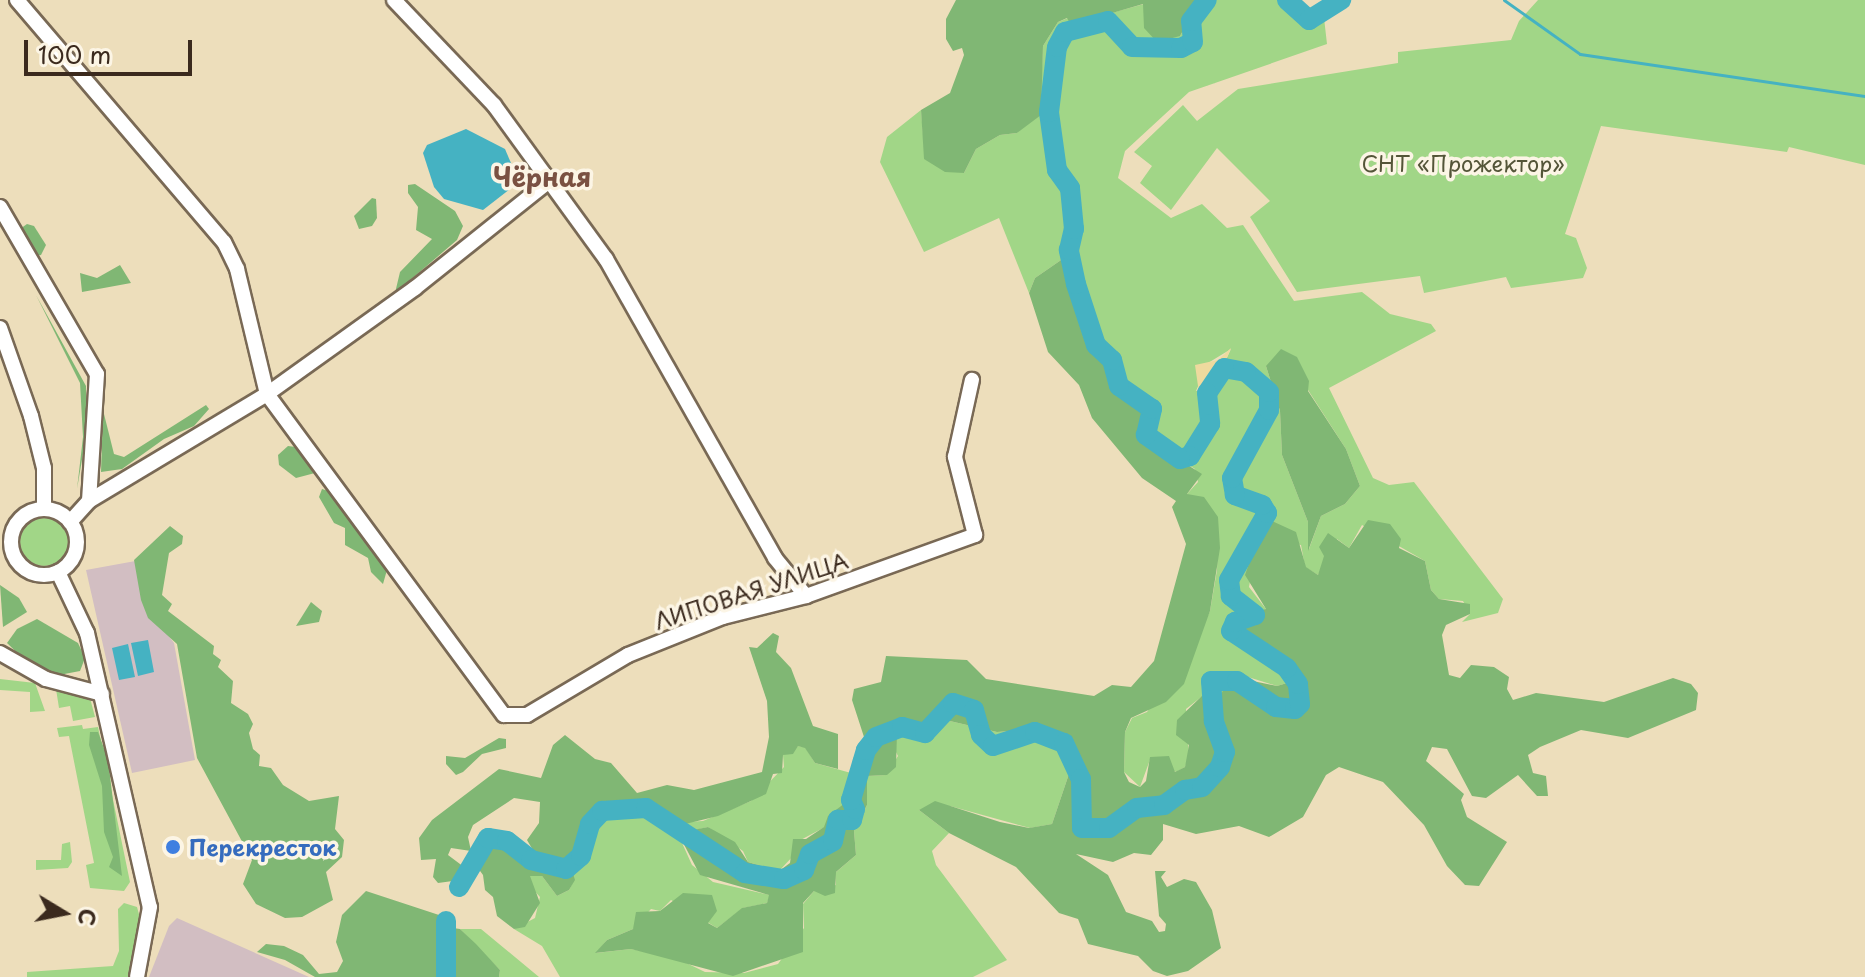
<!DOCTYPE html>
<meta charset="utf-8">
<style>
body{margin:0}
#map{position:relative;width:1865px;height:977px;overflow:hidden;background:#eddebb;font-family:"Playpen Sans",sans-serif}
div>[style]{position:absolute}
.industrial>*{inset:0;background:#d2bec2}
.green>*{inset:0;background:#a1d687}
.round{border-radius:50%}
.forest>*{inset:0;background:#80b774}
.sand>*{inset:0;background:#eeda9e}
.water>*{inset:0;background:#45b2c2}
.stream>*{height:3px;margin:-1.5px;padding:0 1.5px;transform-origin:1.5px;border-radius:1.5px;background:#45b2c2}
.river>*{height:20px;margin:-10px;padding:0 10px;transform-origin:10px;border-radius:10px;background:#45b2c2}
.roads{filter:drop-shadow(2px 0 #796955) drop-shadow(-2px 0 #796955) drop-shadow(0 2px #796955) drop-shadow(0 -2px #796955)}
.minor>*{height:14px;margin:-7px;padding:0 7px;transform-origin:7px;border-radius:7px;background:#fff}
.minor>.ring{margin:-7px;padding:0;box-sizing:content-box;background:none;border:14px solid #fff;border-radius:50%}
.dots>*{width:22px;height:22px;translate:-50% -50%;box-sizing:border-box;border:4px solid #fcf5e5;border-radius:50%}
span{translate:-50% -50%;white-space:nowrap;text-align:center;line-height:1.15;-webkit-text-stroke:7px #fcf5e5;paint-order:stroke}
.park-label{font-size:22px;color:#545538}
.street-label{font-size:22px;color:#3b2a1e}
.shop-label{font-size:22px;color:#366cbe;font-weight:700}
.left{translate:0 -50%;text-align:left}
.quarter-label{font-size:26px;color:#7a5142;font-weight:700}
.north{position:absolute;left:24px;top:873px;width:80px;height:80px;-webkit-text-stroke:6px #fcf5e5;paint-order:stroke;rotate:100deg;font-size:22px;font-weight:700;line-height:32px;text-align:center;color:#3b2a1e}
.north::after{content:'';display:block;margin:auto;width:28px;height:36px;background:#3b2a1e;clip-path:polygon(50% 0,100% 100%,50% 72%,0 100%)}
.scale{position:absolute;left:24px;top:40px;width:168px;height:36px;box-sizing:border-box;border:4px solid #3b2a1e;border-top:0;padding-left:10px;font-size:24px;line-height:28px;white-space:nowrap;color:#3b2a1e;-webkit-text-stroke:6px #fcf5e5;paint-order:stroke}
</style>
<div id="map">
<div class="industrial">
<div style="clip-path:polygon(141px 560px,155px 618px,174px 643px,195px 760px,132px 773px,86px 570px)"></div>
<div style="clip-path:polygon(177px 918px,309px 977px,149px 977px,169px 926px)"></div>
</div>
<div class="green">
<div style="clip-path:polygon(evenodd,1200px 0,1296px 0,1311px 11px,1323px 9px,1327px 44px,1189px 92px,1125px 151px,1118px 178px,1171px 218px,1202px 204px,1227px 228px,1243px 225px,1294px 301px,1362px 292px,1390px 314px,1431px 324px,1436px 331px,1329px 388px,1373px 478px,1389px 485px,1414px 482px,1503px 599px,1498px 613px,1462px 622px,1470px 614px,1463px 601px,1439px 599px,1431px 590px,1425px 561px,1362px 525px,1349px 548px,1337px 539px,1318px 575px,1305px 567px,1301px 545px,1258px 537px,1249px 587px,1266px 609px,1255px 616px,1244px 647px,1263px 651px,1285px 667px,1287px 683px,1277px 686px,1248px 677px,1221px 696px,1205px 694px,1186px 709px,1189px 756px,1185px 767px,1176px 772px,1151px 757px,1140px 787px,1124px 772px,1125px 732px,1132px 718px,1147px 712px,1195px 644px,1210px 611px,1217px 570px,1218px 534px,1187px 494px,1198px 482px,1195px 469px,1140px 435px,1140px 407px,1120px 396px,1106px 361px,1086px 337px,1086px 319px,1064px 258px,1035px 278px,1029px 293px,999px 218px,924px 252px,880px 162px,887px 137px,921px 110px,925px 159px,964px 173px,976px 149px,1000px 135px,1017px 133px,1025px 123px,1041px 89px,1043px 46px,1058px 22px,1068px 18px,1071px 24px,1144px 4px,1180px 36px,1200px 0,1231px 349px,1212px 390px,1196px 391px,1208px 363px,1231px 349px,1200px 0,1266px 366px,1308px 390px,1346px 449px,1360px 486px,1345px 504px,1321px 516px,1309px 549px,1308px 522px,1282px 455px,1280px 411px,1266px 366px)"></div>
<div style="clip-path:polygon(1538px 0,1865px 0,1865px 165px,1789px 147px,1787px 152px,1601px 126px,1565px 234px,1576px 238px,1587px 268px,1583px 278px,1511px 288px,1506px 277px,1424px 293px,1420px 276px,1297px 292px,1250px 217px,1270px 201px,1217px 148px,1171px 210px,1140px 183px,1152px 166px,1134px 152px,1183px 105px,1197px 121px,1238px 89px,1398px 63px,1398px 52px,1511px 40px,1519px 21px)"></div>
<div class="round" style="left:20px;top:518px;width:48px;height:48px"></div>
<div style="clip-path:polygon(0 679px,35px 683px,45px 711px,30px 712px,30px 692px,0 690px)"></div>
<div style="clip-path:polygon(56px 689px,90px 698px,95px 717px,73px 721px,70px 706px,59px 708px)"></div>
<div style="clip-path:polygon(937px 718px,997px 732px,1025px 730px,1064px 741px,1073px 762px,1052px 824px,1030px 828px,950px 806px,919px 810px,949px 833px,932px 851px,936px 865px,1007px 960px,973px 977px,560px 977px,542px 946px,514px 929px,535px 918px,540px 897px,529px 885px,530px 875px,542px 876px,557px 896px,569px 890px,574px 880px,571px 867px,584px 864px,590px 854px,582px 829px,590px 819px,617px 820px,645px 812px,669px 823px,703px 821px,751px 801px,784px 767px,783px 755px,798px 746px,805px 747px,815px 763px,851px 773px,853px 784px,849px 800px,825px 827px,793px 844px,795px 854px,779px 871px,748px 862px,743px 851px,708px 827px,678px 834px,692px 865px,713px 882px,770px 895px,767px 903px,743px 908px,717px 928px,671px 900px,660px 911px,651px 909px,633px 929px,607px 940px,596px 953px,631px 949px,676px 958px,705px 972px,744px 973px,778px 964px,804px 928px,803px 904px,814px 891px,836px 885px,835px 873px,856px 855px,854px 831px,867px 805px,867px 776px,886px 775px,898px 756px,893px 746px,897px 733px)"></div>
<div style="clip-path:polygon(82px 725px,83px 729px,98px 727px,130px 882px,124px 891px,90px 888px,86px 865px,94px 863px,69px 736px,59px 737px,57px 728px)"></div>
<div style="clip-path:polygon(70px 842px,72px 862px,68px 868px,36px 870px,36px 860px,61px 860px,62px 844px)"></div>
<div style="clip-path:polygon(124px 903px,137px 907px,140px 918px,128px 977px,27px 977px,27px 972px,113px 966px,119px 951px,118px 909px)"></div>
<div style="clip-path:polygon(460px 929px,481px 929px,539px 977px,499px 977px,500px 970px)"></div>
</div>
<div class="forest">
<div style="clip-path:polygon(956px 0,1200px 0,1180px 36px,1157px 42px,1144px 28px,1143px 4px,1071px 25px,1067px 18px,1058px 22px,1043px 46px,1041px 115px,1017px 133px,1000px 135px,976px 149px,964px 173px,945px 172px,924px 159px,921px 110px,950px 93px,964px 55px,962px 48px,953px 51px,946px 39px,946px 19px)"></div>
<div style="clip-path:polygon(415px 184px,455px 211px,463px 226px,457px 240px,395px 293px,400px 272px,432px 239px,416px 230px,418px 207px,408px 193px,408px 185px)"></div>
<div style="clip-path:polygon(372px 198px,376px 199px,377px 218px,372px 226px,359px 229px,354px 216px)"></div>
<div style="clip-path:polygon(27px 224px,34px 226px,46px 245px,41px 255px,35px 256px,20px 229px)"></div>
<div style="clip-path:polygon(1064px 258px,1086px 320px,1086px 337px,1106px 361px,1120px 396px,1146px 414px,1140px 435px,1202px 474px,1187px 494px,1204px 497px,1218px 517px,1220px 548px,1210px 611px,1184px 684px,1166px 702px,1131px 718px,1125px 732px,1124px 772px,1129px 782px,1140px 787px,1146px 781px,1150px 757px,1169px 756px,1175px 772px,1185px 767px,1189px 745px,1176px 735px,1177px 720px,1205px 693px,1221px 695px,1229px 676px,1277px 686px,1287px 683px,1285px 667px,1273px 658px,1231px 642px,1241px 616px,1266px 609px,1245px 575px,1258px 537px,1272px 521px,1296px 532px,1306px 567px,1318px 575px,1324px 556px,1319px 547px,1328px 533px,1349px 548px,1368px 520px,1390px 524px,1401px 539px,1399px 548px,1425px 561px,1431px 590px,1439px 599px,1470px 604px,1470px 614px,1446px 625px,1442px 635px,1449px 675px,1460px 678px,1471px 665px,1494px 667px,1509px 677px,1507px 689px,1513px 700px,1536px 693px,1604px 702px,1673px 678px,1691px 684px,1698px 693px,1696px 710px,1628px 738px,1581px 730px,1540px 747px,1528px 755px,1533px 773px,1546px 776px,1548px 796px,1537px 796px,1518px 775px,1486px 798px,1472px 796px,1447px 749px,1432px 747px,1426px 761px,1464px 794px,1461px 800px,1467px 817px,1507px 842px,1479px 886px,1465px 885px,1447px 866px,1424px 825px,1383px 782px,1339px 767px,1326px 775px,1303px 817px,1269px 837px,1239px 826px,1196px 834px,1163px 824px,1163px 840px,1151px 855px,1134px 853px,1113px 862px,1076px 854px,1108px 875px,1126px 912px,1152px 921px,1159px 932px,1165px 931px,1166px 924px,1159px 916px,1155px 871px,1166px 871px,1161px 877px,1167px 887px,1184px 879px,1196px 882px,1212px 910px,1221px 948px,1188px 971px,1167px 976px,1153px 971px,1138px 956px,1088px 944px,1078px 919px,1059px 913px,1016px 867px,949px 833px,919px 810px,935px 801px,1000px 822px,1029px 828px,1052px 824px,1073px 762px,1064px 741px,1025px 730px,997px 732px,937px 718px,897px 733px,896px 767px,887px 775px,867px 776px,867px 805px,854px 831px,856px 855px,836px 872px,835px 893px,825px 896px,814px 891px,803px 903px,803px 952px,733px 976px,631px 949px,595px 953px,607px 940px,633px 929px,636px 912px,660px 911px,683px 893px,712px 895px,717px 911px,708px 923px,717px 928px,742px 908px,767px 903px,769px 895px,700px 875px,678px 833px,708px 827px,735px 842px,748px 862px,779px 871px,790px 863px,793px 839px,806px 839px,824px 827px,828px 816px,849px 800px,853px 759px,864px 737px,852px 700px,854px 689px,881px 682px,886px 656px,967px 660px,986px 679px,1094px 696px,1112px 685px,1131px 687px,1154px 661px,1186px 544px,1172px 507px,1176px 501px,1142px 478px,1092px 418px,1079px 385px,1048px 352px,1029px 293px,1035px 278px)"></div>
<div style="clip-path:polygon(120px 265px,131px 283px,82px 292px,80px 273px,97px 278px)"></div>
<div style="clip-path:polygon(36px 295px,86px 386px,86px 436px,77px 489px,83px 437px,80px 383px)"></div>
<div style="clip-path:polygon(1281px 349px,1297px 357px,1309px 381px,1308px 391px,1346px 449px,1360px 486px,1345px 504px,1321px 516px,1308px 551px,1308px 522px,1282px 455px,1280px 411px,1266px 366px)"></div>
<div style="clip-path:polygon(206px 405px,209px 409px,194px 426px,164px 439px,122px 469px,101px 472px,103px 410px,114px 454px,124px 457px)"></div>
<div style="clip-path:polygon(288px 446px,296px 447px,315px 473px,296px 478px,279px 465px,278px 455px)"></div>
<div style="clip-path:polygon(322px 489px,335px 493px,371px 542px,370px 549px,387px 570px,383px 584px,371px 572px,368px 558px,345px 545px,345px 528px,334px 523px,319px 497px)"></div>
<div style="clip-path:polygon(170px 526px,183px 536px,182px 544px,169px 553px,162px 595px,172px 604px,168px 611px,214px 646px,213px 654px,221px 660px,218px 667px,233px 681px,231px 703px,248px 714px,253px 724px,249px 733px,253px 749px,260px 755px,259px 766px,271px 768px,283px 785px,309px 801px,339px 796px,335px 829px,344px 840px,342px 857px,326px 872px,333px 900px,302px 917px,285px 918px,256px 904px,243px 884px,252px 860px,197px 758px,177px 644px,148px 618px,141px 600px,134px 560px)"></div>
<div style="clip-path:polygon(0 585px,19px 598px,27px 612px,3px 627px)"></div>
<div style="clip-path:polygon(311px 602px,322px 611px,319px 622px,296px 626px)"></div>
<div style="clip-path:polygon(37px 619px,78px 643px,85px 658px,80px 671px,54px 676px,34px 669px,7px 643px,17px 629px)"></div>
<div style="clip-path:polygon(773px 633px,779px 636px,776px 652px,791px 668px,813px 726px,838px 734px,838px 769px,815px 763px,805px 748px,798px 746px,793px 754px,783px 755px,782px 773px,773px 774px,766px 794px,718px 816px,677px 826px,645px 812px,617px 820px,590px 819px,582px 829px,590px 854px,582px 866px,571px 867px,575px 880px,569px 890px,557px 896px,542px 876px,530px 876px,540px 903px,525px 927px,514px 929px,497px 916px,493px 897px,485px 890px,483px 875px,472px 860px,488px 845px,540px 862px,527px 840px,539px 823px,540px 802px,514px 798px,473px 825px,468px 837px,471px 851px,451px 848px,448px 855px,464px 867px,460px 880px,438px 883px,433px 877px,436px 859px,421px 860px,419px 838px,432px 820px,499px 769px,541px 778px,553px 745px,565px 735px,595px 759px,611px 763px,637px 793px,667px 785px,694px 790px,762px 772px,769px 737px,767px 701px,749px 647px,757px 648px)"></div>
<div style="clip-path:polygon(90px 732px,98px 732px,108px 759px,122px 876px,109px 867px,113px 857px,104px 832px,102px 786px,89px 745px)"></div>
<div style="clip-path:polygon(499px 738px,506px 739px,506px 748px,482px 754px,463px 772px,456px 775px,446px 764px,446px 756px,465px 758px)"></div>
<div style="clip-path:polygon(366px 891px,439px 915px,446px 927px,460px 929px,476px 944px,500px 970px,499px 977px,315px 977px,285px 960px,257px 952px,266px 944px,284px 946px,303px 955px,319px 974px,337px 972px,343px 961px,336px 942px,342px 915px)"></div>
</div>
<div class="sand">
<div style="clip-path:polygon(1231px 348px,1226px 360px,1232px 368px,1220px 371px,1211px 402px,1200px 400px,1195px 365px,1218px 360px)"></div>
</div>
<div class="water">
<div style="clip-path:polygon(466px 129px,505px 149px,519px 182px,483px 210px,444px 199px,434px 187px,423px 153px,427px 145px)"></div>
<div style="clip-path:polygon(148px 640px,154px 672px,138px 676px,131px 643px)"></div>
<div style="clip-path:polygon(128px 644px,135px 677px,119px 680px,112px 648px)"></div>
</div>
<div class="stream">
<div style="left:1504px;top:0;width:93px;rotate:35.4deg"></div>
<div style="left:1580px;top:54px;width:288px;rotate:8.4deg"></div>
</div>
<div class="river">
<div style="left:1287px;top:0;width:30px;rotate:42deg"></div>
<div style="left:1309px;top:20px;width:38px;rotate:-32deg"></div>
<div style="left:459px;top:887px;width:57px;rotate:-59.4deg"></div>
<div style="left:488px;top:838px;width:19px;rotate:9deg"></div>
<div style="left:507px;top:841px;width:31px;rotate:38deg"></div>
<div style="left:531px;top:860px;width:36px;rotate:14deg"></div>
<div style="left:566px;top:869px;width:20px;rotate:-41deg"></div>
<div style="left:581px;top:856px;width:33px;rotate:-74deg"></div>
<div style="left:590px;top:824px;width:18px;rotate:-47deg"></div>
<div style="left:602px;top:811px;width:44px;rotate:-3.9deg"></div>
<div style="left:646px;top:808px;width:118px;rotate:33.3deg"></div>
<div style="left:745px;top:873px;width:39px;rotate:9deg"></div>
<div style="left:784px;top:879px;width:22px;rotate:-24deg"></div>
<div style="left:804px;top:870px;width:17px;rotate:-69deg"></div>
<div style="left:810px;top:854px;width:26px;rotate:-29deg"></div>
<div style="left:833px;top:841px;width:22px;rotate:-77deg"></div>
<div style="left:838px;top:820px;width:14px"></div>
<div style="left:852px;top:820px;width:11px;rotate:-75deg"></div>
<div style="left:855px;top:809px;width:10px;rotate:-114deg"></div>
<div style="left:851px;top:800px;width:52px;rotate:-73.3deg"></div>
<div style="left:866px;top:750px;width:16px;rotate:-52deg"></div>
<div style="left:876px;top:737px;width:28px;rotate:-21deg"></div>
<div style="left:902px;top:727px;width:24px;rotate:15deg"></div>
<div style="left:925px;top:733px;width:41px;rotate:-47deg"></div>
<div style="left:953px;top:703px;width:22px;rotate:18deg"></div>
<div style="left:974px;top:710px;width:26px;rotate:74deg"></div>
<div style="left:981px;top:735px;width:16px;rotate:43deg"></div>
<div style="left:993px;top:746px;width:44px;rotate:-18.4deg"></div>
<div style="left:1035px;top:732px;width:31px;rotate:21deg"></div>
<div style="left:1064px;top:743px;width:40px;rotate:65deg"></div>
<div style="left:1081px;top:779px;width:49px;rotate:88.8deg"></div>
<div style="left:1082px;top:828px;width:27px"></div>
<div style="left:1109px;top:828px;width:34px;rotate:-36deg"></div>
<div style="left:1137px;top:808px;width:27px;rotate:-6deg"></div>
<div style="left:1164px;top:805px;width:26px;rotate:-36deg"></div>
<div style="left:1185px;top:790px;width:17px;rotate:-10deg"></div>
<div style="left:1202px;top:787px;width:27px;rotate:-48deg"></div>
<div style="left:1220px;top:767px;width:16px;rotate:-72deg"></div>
<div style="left:1225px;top:752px;width:33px;rotate:-110deg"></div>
<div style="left:1214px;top:721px;width:40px;rotate:-94.3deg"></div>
<div style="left:1211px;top:681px;width:26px"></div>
<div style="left:1237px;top:681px;width:47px;rotate:33.7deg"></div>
<div style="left:1276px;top:707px;width:19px;rotate:6deg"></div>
<div style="left:1295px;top:709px;width:7px;rotate:-45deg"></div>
<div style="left:1300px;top:704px;width:20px;rotate:-96deg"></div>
<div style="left:1298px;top:684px;width:19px;rotate:-125deg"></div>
<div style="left:1287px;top:668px;width:67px;rotate:-146.5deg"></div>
<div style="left:1231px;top:631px;width:10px;rotate:-66deg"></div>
<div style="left:1235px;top:622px;width:21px;rotate:-19deg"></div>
<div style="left:1255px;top:615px;width:31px;rotate:-142deg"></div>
<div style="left:1231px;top:596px;width:16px;rotate:-97deg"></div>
<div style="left:1229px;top:580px;width:77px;rotate:-60.4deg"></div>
<div style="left:1267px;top:513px;width:9px;rotate:-122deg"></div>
<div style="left:1262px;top:505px;width:29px;rotate:-160deg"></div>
<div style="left:1235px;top:495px;width:17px;rotate:-100deg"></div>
<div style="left:1232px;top:478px;width:77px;rotate:-61.4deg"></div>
<div style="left:1269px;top:410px;width:18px;rotate:-90deg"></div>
<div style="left:1269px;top:392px;width:30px;rotate:-139deg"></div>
<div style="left:1246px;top:372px;width:22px;rotate:-170deg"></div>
<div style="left:1224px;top:368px;width:30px;rotate:124deg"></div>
<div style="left:1207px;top:393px;width:31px;rotate:84deg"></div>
<div style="left:1210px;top:424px;width:38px;rotate:122deg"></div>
<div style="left:1190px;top:456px;width:10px;rotate:163deg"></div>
<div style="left:1180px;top:459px;width:42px;rotate:-144.8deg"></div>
<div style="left:1146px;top:435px;width:27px;rotate:-77deg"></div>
<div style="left:1152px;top:409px;width:40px;rotate:-145.1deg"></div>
<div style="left:1119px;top:386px;width:27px;rotate:-105deg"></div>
<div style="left:1112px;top:360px;width:22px;rotate:-137deg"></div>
<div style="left:1096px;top:345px;width:64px;rotate:-108.2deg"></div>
<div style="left:1076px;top:284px;width:35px;rotate:-102deg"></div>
<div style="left:1069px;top:250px;width:22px;rotate:-77deg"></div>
<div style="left:1074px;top:229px;width:41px;rotate:-95.6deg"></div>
<div style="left:1070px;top:188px;width:22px;rotate:-126deg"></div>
<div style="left:1057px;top:170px;width:59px;rotate:-97.9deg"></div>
<div style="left:1049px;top:112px;width:65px;rotate:-83deg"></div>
<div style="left:1057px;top:47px;width:17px;rotate:-62deg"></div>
<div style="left:1065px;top:32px;width:44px;rotate:-14.3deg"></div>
<div style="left:1108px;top:21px;width:35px;rotate:47deg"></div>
<div style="left:1132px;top:47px;width:49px;rotate:1.2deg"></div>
<div style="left:1181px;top:48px;width:13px;rotate:-27deg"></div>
<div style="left:1193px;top:42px;width:21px;rotate:-95deg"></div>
<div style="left:1191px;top:21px;width:26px;rotate:-53deg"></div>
<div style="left:446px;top:921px;width:56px;rotate:90deg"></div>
</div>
<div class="roads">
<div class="minor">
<div style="left:17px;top:0;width:318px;rotate:49.5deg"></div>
<div style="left:224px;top:242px;width:30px;rotate:64deg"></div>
<div style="left:237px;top:269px;width:129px;rotate:76.5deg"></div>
<div style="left:267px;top:394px;width:399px;rotate:53.6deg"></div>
<div style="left:504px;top:715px;width:23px"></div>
<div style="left:527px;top:715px;width:117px;rotate:-30.7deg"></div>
<div style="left:628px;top:655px;width:102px;rotate:-21.8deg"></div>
<div style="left:723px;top:617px;width:86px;rotate:-14.2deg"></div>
<div style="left:806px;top:596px;width:180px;rotate:-19.8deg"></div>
<div style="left:975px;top:535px;width:81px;rotate:-104.4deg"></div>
<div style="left:955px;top:457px;width:79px;rotate:-77.6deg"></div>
<div style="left:394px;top:0;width:145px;rotate:46.4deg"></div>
<div style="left:494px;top:105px;width:190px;rotate:54deg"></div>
<div style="left:606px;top:259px;width:343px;rotate:60.5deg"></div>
<div style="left:775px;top:558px;width:49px;rotate:50.8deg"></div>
<div style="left:0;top:207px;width:193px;rotate:59.9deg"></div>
<div style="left:97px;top:374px;width:127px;rotate:93.6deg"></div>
<div style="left:0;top:328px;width:93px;rotate:70.6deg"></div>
<div style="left:31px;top:416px;width:54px;rotate:76deg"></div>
<div style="left:44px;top:468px;width:41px;rotate:90deg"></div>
<div class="ring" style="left:11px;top:509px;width:52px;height:52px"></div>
<div style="left:70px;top:522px;width:28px;rotate:-48deg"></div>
<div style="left:89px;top:501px;width:208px;rotate:-31deg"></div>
<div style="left:267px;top:394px;width:182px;rotate:-35.6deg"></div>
<div style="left:415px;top:288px;width:171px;rotate:-38.6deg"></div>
<div style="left:58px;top:572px;width:68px;rotate:64.6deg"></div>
<div style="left:87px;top:633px;width:281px;rotate:77.1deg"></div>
<div style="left:150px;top:907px;width:71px;rotate:100.5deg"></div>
<div style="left:0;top:653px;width:53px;rotate:29.5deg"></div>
<div style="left:46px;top:679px;width:58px;rotate:15deg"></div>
</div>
</div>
<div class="dots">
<div style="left:173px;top:847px;background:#3f7fe0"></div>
</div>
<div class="park-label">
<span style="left:1463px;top:163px">СНТ «Прожектор»</span>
</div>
<div class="street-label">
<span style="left:751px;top:590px;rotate:-18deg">ЛИПОВАЯ УЛИЦА</span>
</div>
<div class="shop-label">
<span class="left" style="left:189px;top:847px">Перекресток</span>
</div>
<div class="quarter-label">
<span style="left:542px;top:177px">Чёрная</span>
</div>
<div class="north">С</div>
<div class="scale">100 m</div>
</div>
